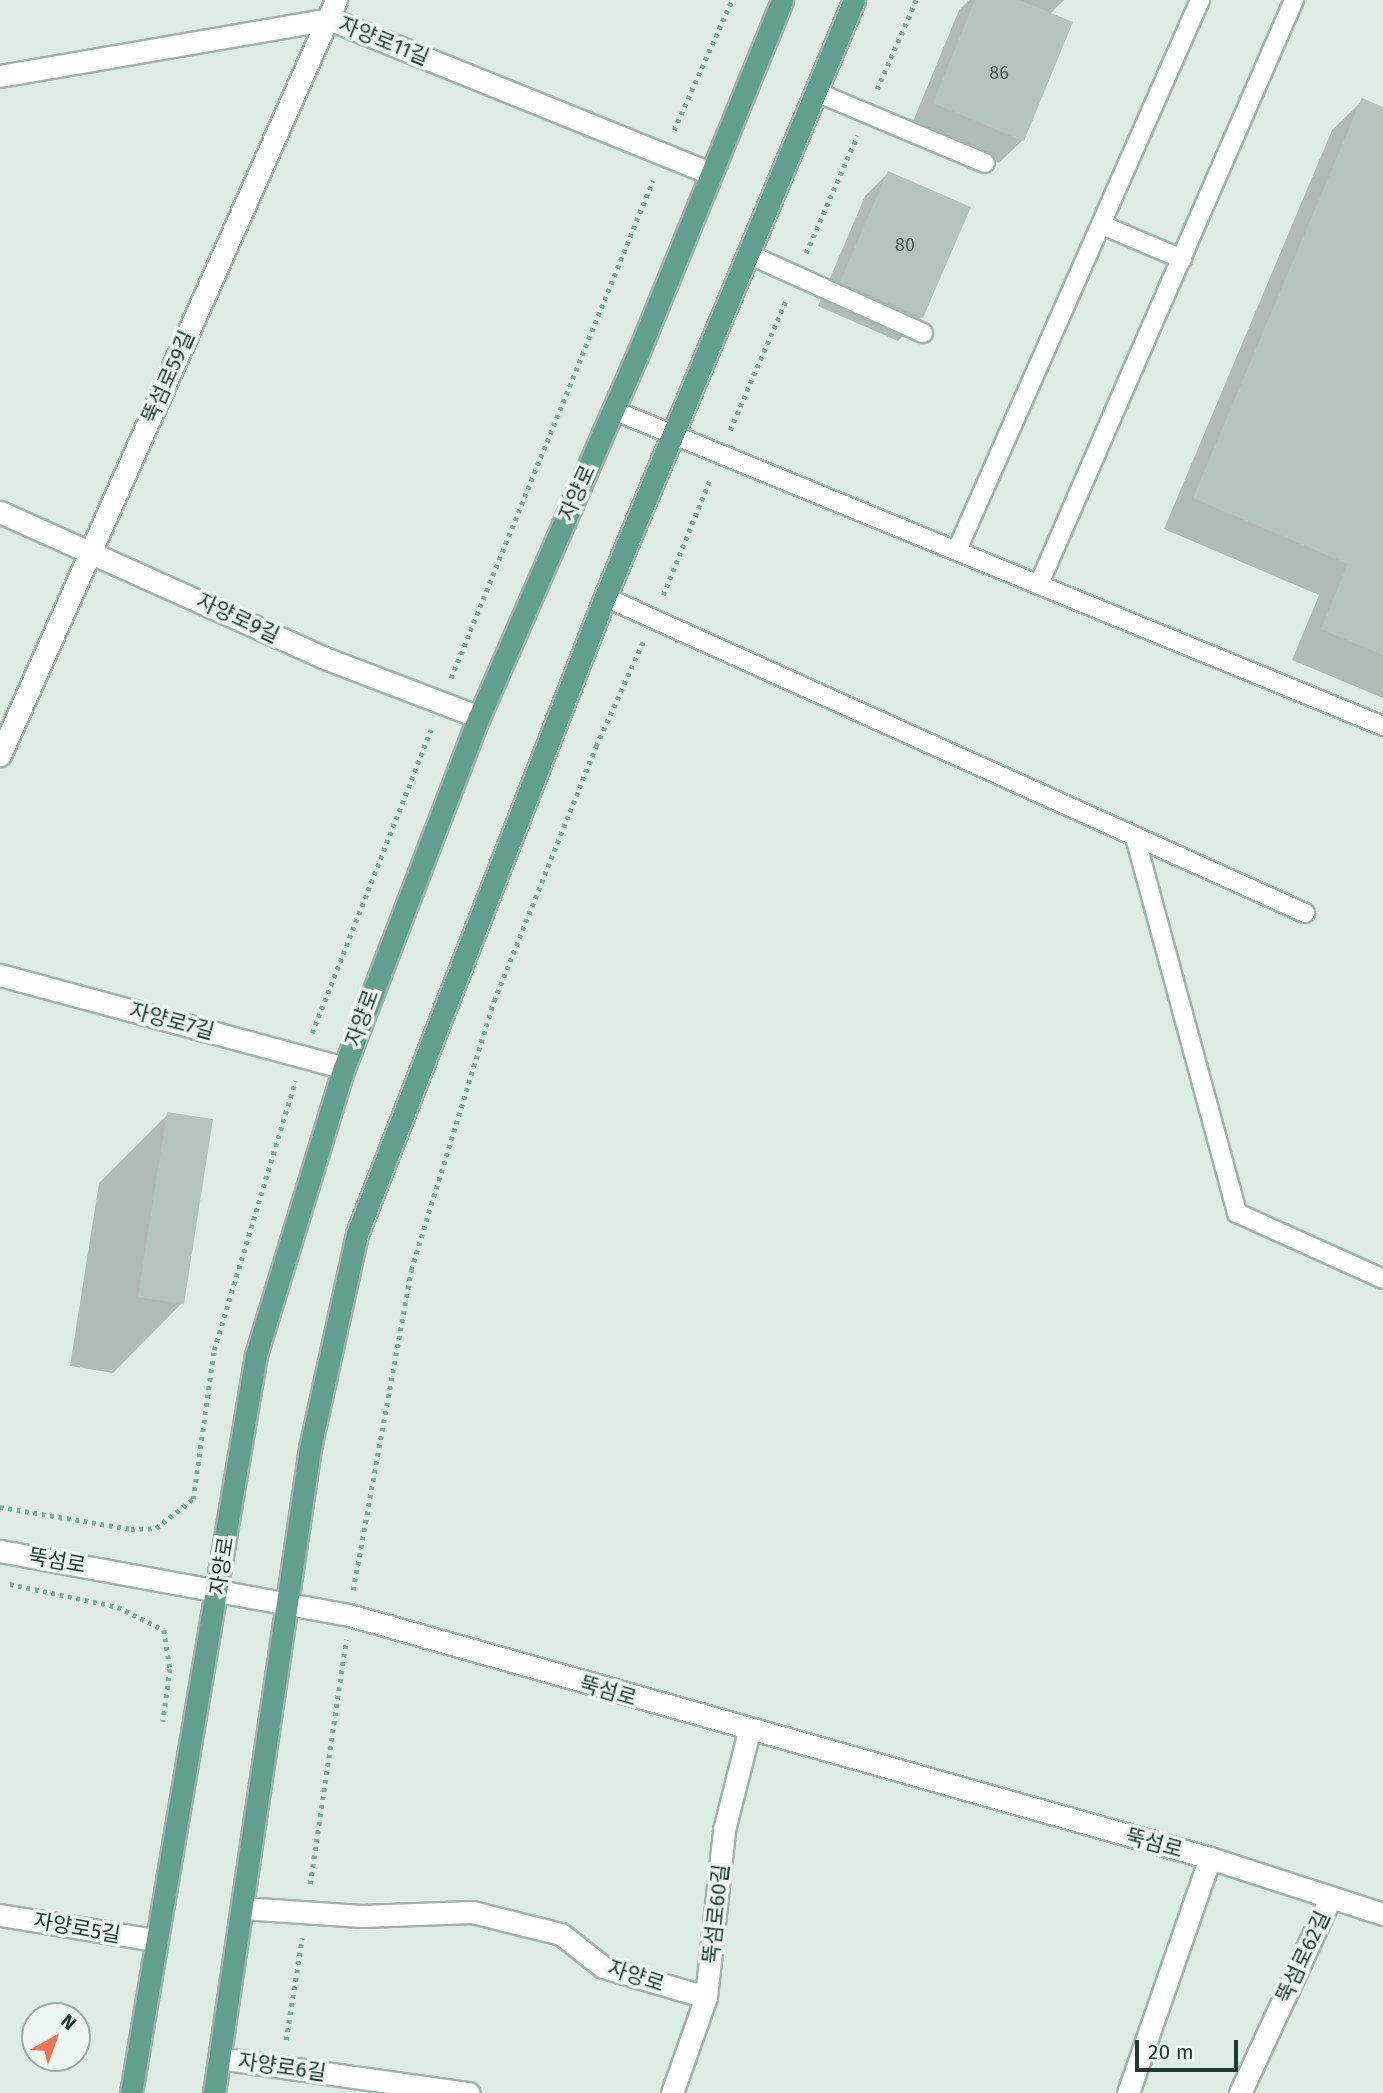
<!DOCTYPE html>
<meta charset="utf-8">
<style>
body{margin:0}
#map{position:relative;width:1383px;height:2093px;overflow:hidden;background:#deeae4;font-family:"Fira Sans","Noto Sans KR",sans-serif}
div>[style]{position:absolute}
.shadow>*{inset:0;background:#0003}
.building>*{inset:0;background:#b4c4bd}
.path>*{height:4.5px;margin-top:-2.25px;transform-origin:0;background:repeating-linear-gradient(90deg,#7fad9c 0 3.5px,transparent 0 8.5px)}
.roads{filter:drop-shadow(2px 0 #a1b1ab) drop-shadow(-2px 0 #a1b1ab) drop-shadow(0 2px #a1b1ab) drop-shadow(0 -2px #a1b1ab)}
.service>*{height:18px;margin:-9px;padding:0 9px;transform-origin:9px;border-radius:9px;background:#fff}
.minor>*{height:21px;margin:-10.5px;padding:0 10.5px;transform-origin:10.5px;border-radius:10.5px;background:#fff}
.secondary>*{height:21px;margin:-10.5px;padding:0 10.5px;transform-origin:10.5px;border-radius:10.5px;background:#fff}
.primary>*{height:21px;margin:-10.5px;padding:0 10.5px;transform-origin:10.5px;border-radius:10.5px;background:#639f8d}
span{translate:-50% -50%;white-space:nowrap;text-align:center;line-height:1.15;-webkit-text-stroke:7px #eef6f2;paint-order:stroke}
.number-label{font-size:18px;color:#455c54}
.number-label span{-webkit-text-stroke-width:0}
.street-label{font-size:21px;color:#203931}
.north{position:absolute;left:21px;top:2002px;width:70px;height:70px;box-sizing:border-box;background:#eef6f2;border:2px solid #9caaa5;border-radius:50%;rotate:40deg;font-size:19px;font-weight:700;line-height:28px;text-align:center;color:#203931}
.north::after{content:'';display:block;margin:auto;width:24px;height:32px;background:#ef7556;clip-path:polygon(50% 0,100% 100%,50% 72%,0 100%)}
.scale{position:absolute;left:1135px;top:2040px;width:103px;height:32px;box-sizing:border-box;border:4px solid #203931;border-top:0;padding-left:9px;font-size:21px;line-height:24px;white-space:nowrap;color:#203931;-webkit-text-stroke:5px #eef6f2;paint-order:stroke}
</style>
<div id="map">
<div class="shadow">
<div style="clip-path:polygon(969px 0,1064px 0,1050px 14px,1023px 140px,999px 163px,911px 126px,959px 10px)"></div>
<div style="clip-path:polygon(1363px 100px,1383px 109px,1383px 698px,1292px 660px,1319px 595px,1164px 529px,1332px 130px)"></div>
<div style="clip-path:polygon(888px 173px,968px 208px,921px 317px,898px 341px,818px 306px,865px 196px)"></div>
<div style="clip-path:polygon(168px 1114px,182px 1303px,113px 1373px,70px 1366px,99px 1183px)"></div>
</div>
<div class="building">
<div style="clip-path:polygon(975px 0,1019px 0,1073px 22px,1024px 141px,933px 103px)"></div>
<div style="clip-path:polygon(1362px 98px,1383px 107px,1383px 655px,1321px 629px,1348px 564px,1193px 498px)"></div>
<div style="clip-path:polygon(888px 171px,971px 207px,923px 318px,840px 282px)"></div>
<div style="clip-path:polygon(167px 1112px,213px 1119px,184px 1304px,138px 1297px)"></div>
</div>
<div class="path">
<div style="left:877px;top:89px;width:97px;rotate:-66.3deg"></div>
<div style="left:674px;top:130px;width:142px;rotate:-66deg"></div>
<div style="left:806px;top:253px;width:128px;rotate:-66.4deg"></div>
<div style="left:730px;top:430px;width:142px;rotate:-66.7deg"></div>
<div style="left:663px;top:595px;width:127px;rotate:-67.9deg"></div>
<div style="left:451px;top:678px;width:537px;rotate:-67.92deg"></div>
<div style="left:312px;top:1033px;width:326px;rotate:-68.6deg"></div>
<div style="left:0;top:1507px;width:133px;rotate:9.5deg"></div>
<div style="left:131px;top:1529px;width:25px;rotate:-2deg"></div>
<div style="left:156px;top:1528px;width:47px;rotate:-38.1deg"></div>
<div style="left:193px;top:1499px;width:150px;rotate:-82deg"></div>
<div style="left:214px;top:1350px;width:281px;rotate:-73.2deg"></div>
<div style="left:10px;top:1584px;width:110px;rotate:12deg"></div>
<div style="left:118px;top:1607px;width:51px;rotate:26.6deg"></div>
<div style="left:164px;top:1630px;width:39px;rotate:81deg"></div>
<div style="left:170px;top:1669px;width:53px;rotate:97.5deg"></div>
<div style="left:353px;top:1590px;width:325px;rotate:-79.7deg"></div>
<div style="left:411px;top:1270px;width:282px;rotate:-72.9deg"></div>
<div style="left:494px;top:1001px;width:275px;rotate:-68.2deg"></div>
<div style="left:596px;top:746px;width:114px;rotate:-65.7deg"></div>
<div style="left:310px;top:1884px;width:247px;rotate:-81.6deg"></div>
<div style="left:286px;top:2040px;width:103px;rotate:-81.1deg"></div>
</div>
<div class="roads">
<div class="service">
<div style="left:816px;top:92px;width:183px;rotate:22.8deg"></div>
<div style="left:1102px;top:225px;width:87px;rotate:23deg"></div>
<div style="left:748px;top:254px;width:192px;rotate:24.3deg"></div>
<div style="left:613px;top:410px;width:832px;rotate:22.31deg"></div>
<div style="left:957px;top:550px;width:601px;rotate:-66.16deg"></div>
<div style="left:1039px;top:584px;width:637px;rotate:-66.41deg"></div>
<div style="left:605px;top:597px;width:768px;rotate:24.3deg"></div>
<div style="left:1135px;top:837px;width:390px;rotate:74.8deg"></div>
<div style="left:1237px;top:1213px;width:160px;rotate:24.3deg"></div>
</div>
<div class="minor">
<div style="left:0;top:76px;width:334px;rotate:-9.8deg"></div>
<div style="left:329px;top:19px;width:411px;rotate:22deg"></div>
<div style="left:0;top:512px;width:353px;rotate:24.2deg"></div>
<div style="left:322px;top:657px;width:168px;rotate:20.9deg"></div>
<div style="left:0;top:755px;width:826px;rotate:-66.01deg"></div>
<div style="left:0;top:975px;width:356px;rotate:15.1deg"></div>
<div style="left:242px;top:1908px;width:120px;rotate:3.8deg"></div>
<div style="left:362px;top:1916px;width:110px;rotate:-2.1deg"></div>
<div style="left:472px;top:1912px;width:92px;rotate:13.9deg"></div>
<div style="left:561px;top:1934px;width:53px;rotate:38.2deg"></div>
<div style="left:603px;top:1967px;width:107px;rotate:16.2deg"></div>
<div style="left:0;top:1915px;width:156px;rotate:9.2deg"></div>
<div style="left:219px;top:2058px;width:252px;rotate:8deg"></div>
<div style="left:672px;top:2093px;width:102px;rotate:-70.5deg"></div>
<div style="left:706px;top:1997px;width:168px;rotate:-83.8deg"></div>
<div style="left:724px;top:1830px;width:102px;rotate:-75.8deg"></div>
<div style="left:1128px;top:2093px;width:249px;rotate:-70.8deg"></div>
<div style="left:1240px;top:2093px;width:215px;rotate:-65.2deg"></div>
</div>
<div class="secondary">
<div style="left:0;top:1551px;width:355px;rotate:10.4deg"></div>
<div style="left:349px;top:1615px;width:895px;rotate:15.76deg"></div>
<div style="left:1210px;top:1858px;width:182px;rotate:17.9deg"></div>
</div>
<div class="primary">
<div style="left:131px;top:2093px;width:749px;rotate:-80.39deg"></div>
<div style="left:256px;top:1355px;width:300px;rotate:-73deg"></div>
<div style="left:344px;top:1068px;width:376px;rotate:-69deg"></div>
<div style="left:479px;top:717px;width:399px;rotate:-66.4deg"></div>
<div style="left:639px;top:351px;width:379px;rotate:-67.8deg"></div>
<div style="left:214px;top:2093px;width:652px;rotate:-81.53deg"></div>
<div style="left:310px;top:1448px;width:219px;rotate:-77.6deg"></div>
<div style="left:357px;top:1234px;width:684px;rotate:-68.73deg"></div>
<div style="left:605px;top:597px;width:647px;rotate:-67.36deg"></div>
</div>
</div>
<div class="number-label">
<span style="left:999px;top:73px">86</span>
<span style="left:905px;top:245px">80</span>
</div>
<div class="street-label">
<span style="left:384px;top:41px;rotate:22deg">자양로11길</span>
<span style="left:168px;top:377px;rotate:-66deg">뚝섬로59길</span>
<span style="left:577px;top:493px;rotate:-66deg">자양로</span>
<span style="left:238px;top:618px;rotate:25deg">자양로9길</span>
<span style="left:362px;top:1018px;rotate:-70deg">자양로</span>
<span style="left:172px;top:1021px;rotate:15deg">자양로7길</span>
<span style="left:57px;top:1561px;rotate:10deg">뚝섬로</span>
<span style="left:222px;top:1566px;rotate:-81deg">자양로</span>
<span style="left:608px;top:1691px;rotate:16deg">뚝섬로</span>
<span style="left:1154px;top:1843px;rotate:15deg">뚝섬로</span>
<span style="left:716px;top:1914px;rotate:-84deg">뚝섬로60길</span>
<span style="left:77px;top:1928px;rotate:10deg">자양로5길</span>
<span style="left:1303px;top:1957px;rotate:-65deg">뚝섬로62길</span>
<span style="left:636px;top:1976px;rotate:18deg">자양로</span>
<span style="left:282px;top:2067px;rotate:8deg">자양로6길</span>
</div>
<div class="north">N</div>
<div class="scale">20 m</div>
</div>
